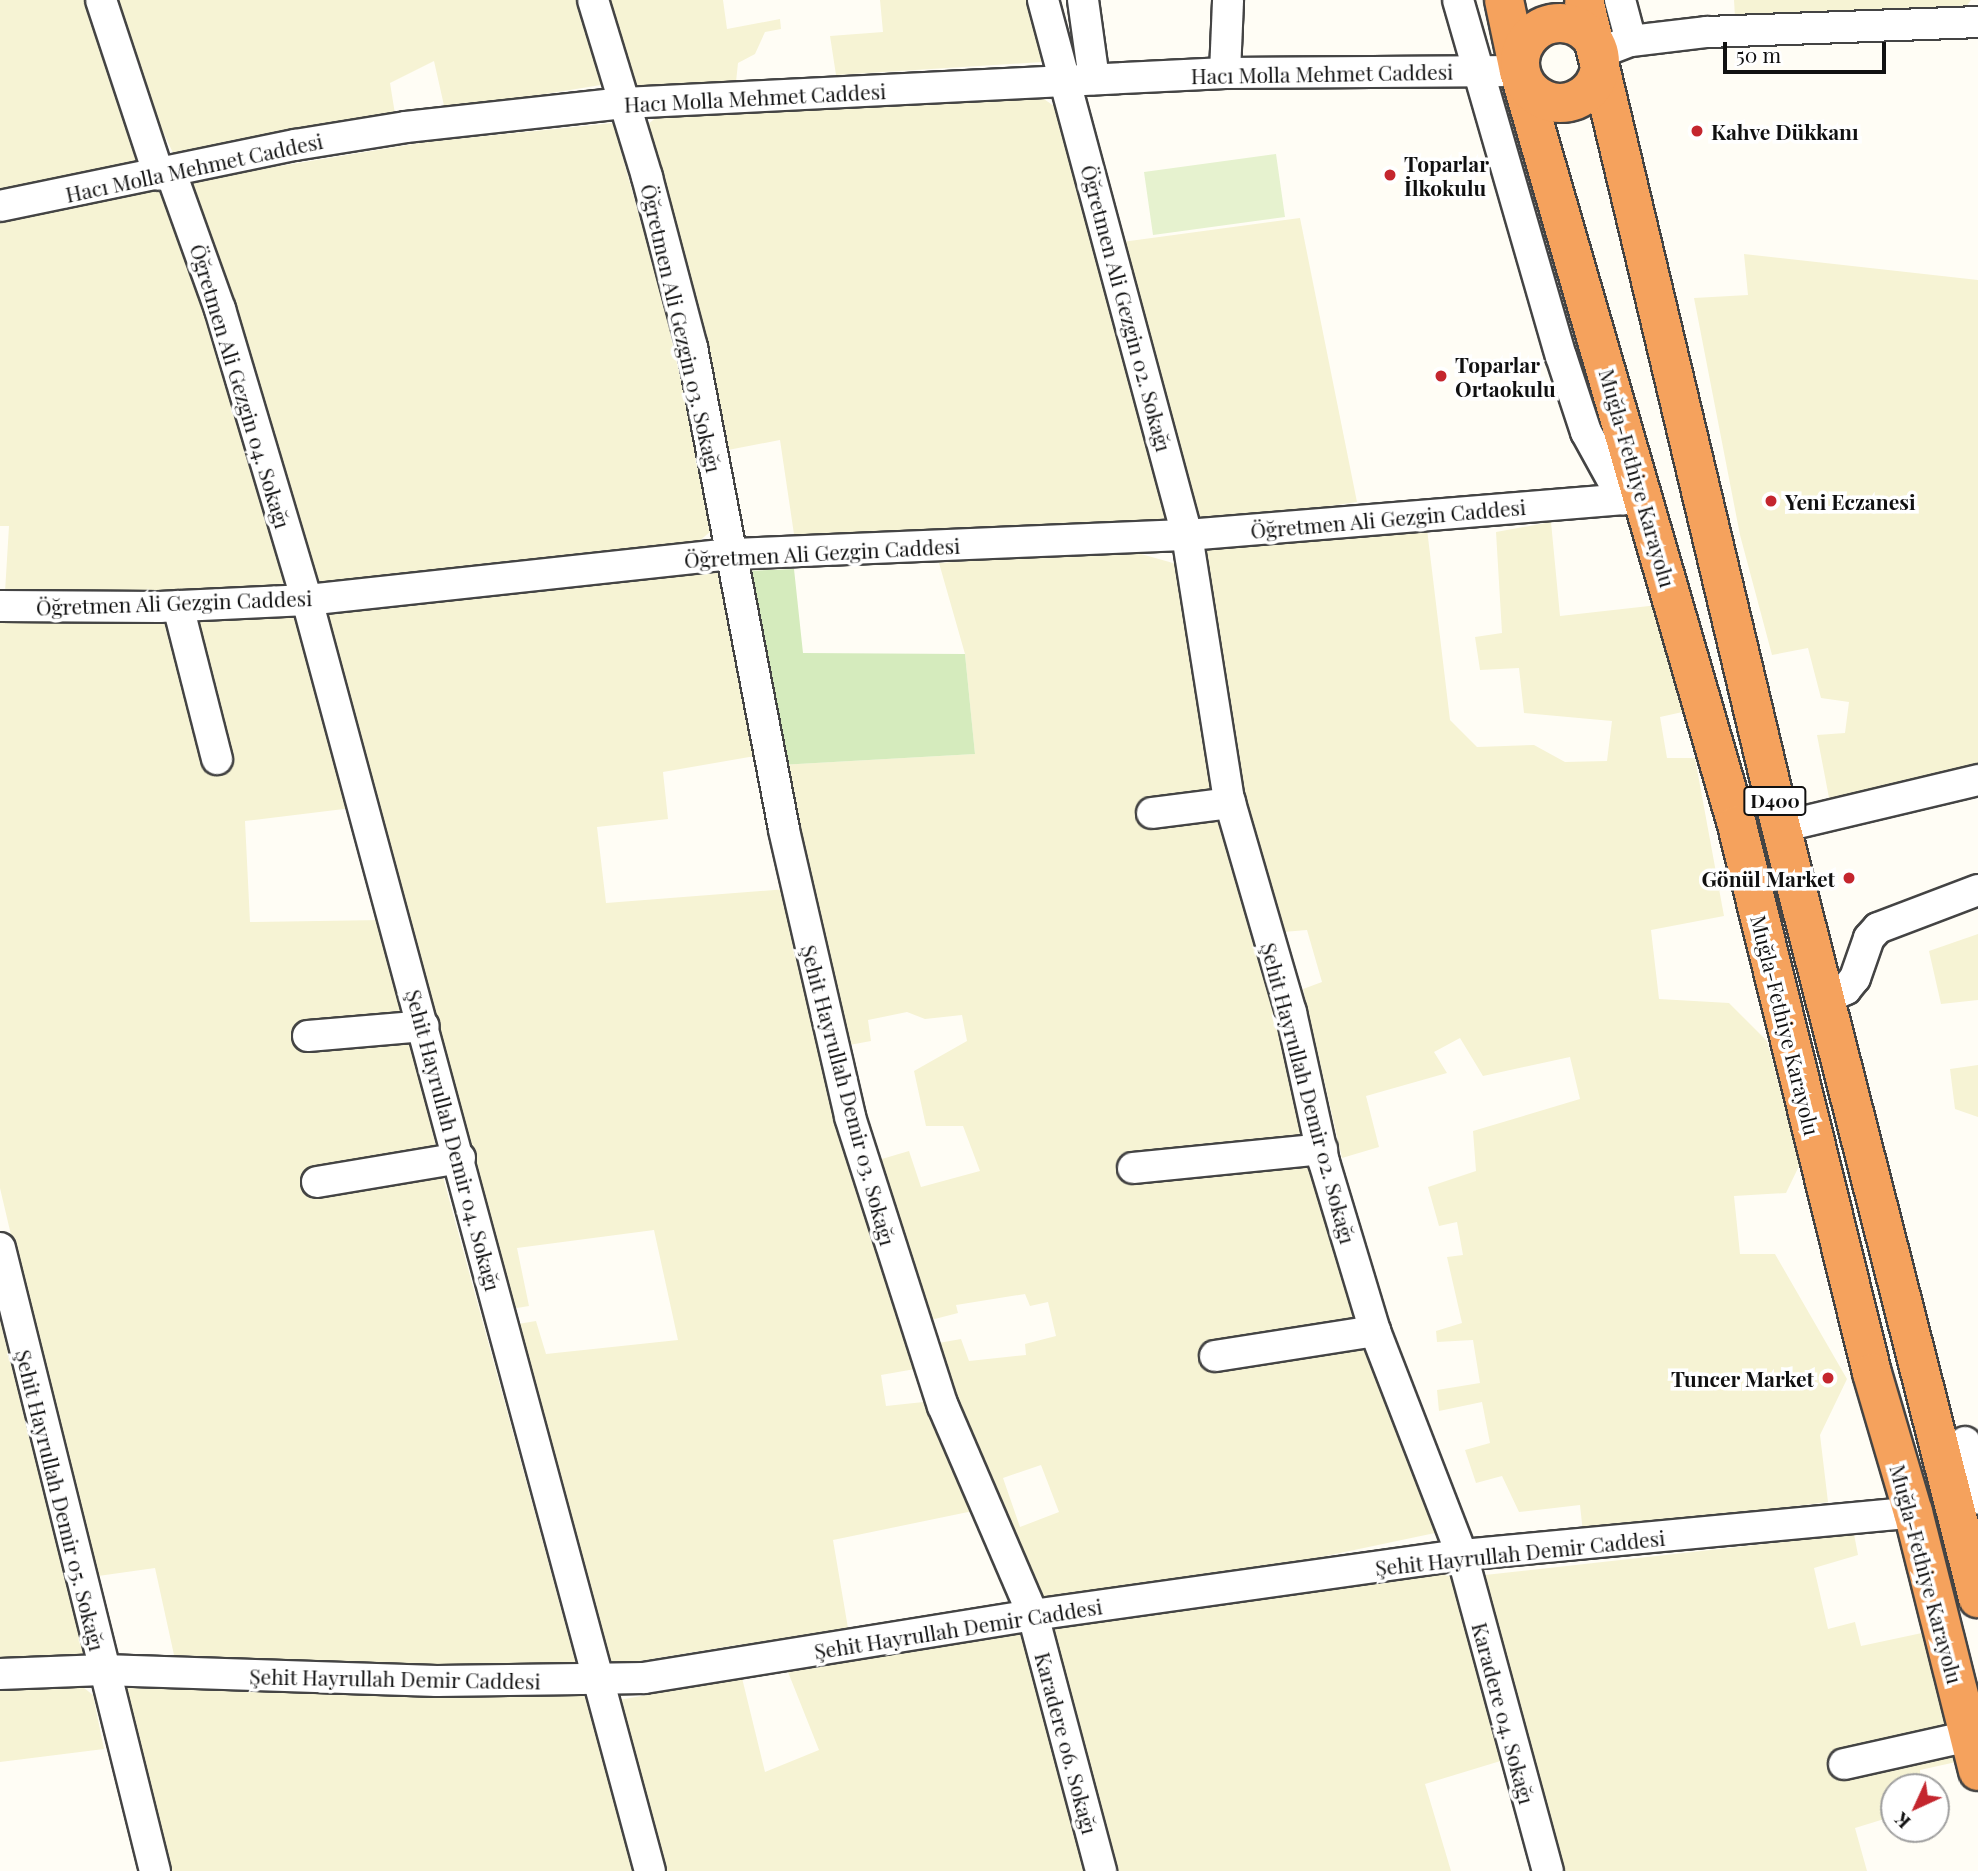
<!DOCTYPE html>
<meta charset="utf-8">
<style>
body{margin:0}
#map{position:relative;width:1978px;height:1871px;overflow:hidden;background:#fffdf5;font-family:"Playfair Display",serif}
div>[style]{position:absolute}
.farmland>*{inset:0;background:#f6f3d4}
.green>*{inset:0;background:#d5ebbd}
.pitch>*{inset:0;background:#e6f2cf}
.roads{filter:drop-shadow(2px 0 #444) drop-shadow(-2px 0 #444) drop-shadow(0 2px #444) drop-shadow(0 -2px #444)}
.minor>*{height:30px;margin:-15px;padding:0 15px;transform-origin:15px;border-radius:15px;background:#fff}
.highway>*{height:38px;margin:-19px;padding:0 19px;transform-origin:19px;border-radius:19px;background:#f5a25d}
.highway>.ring{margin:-19px;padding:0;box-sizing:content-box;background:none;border:38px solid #f5a25d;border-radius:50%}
.dots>*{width:19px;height:19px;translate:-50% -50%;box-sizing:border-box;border:4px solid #fff;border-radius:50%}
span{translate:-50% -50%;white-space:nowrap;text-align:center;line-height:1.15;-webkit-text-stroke:7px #fff;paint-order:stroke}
.shield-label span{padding:2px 5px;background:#fff;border:2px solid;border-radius:5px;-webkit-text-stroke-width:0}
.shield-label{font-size:19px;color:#111;font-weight:700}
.street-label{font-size:21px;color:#111}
.poi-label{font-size:21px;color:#111;font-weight:700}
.left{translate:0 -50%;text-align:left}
.right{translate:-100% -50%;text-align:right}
.north{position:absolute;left:1880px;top:1773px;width:70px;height:70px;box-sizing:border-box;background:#fff;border:2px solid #a0a0a0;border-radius:50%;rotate:225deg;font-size:19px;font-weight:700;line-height:28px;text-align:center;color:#111}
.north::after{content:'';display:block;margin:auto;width:24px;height:32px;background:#c4262e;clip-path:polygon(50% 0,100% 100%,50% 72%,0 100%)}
.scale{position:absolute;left:1723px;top:42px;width:163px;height:32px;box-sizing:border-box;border:4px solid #111;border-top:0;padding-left:9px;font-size:21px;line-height:24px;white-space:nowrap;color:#111;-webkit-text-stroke:5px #fff;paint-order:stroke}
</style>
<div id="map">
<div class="farmland">
<div style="clip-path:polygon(0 0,86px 0,143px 162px,0 192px)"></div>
<div style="clip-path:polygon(113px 0,578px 0,607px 84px,445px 110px,434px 61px,390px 83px,395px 114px,175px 157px,151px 107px)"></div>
<div style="clip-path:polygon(604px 0,723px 0,727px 29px,780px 19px,781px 29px,765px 32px,755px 54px,738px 63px,736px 82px,633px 88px)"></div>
<div style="clip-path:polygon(880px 0,1026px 0,1042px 62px,836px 75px,830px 36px,883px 32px)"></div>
<div style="clip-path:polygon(1734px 0,1971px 0,1965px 8px,1735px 17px)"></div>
<div style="clip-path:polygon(1041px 97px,1054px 106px,1116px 306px,1165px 519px,795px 541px,780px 440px,728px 450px,647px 125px,663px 112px)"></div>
<div style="clip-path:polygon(613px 123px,686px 382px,710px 532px,698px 542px,317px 584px,188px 181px,426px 142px)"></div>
<div style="clip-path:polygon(163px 188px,234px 403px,284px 578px,282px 586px,273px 590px,5px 592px,9px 526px,0 526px,0 214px)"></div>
<div style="clip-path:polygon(1300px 218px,1357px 502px,1193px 526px,1122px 242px)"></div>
<div style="clip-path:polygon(1744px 254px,1978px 280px,1978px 765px,1830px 803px,1817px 735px,1845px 733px,1849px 702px,1821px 698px,1808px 648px,1772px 655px,1740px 535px,1694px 298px,1748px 295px)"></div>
<div style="clip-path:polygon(1551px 522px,1560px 616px,1658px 605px,1687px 711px,1660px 717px,1667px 758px,1695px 758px,1724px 916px,1651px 930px,1659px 999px,1729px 1003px,1767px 1041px,1800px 1164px,1786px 1193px,1734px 1196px,1740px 1254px,1775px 1254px,1847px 1379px,1820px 1435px,1828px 1502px,1583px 1533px,1580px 1505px,1519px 1512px,1502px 1476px,1476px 1483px,1465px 1450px,1490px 1443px,1482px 1402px,1439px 1411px,1437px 1390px,1480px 1383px,1473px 1340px,1437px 1342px,1436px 1331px,1462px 1323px,1447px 1257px,1463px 1255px,1457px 1222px,1439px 1226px,1428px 1187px,1476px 1171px,1473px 1131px,1580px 1099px,1570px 1057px,1483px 1076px,1460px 1038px,1434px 1052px,1447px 1073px,1366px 1096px,1379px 1147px,1342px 1158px,1303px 989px,1322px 982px,1307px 930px,1283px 932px,1244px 822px,1220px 680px,1205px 545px,1427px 529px,1450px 720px,1477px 747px,1534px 745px,1565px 762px,1607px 761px,1612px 721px,1524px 713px,1519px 668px,1480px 670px,1475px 637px,1502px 633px,1496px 532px)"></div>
<div style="clip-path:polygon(evenodd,1127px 550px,1180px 565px,1303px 1138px,1361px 1325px,1435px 1533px,1283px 1565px,1156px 1582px,1037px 1605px,933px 1344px,961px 1339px,969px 1361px,1026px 1355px,1025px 1344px,1056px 1336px,1048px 1302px,1030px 1306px,1025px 1294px,956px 1305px,958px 1313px,927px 1321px,875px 1161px,909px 1151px,921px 1187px,980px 1171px,963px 1126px,926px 1126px,914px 1071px,967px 1041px,962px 1015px,925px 1019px,907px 1012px,868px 1020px,871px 1041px,844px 1046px,780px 765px,975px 754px,965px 654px,939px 563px,1127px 550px,1041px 1465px,1059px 1512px,1020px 1527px,1003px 1478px,1041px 1465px)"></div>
<div style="clip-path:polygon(718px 563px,755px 756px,663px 772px,668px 819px,597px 827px,606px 903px,787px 889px,863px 1208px,915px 1369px,881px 1375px,886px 1406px,933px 1401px,973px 1511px,833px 1540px,849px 1634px,737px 1645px,609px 1666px,512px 1325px,536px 1321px,546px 1354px,678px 1340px,654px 1230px,517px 1248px,529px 1306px,505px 1310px,321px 613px)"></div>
<div style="clip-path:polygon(297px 610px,352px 808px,245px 821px,250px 922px,383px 920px,442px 1173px,577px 1667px,445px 1667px,174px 1655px,155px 1568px,91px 1577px,0 1188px,0 618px)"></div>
<div style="clip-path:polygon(1978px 934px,1978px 1000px,1941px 1004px,1929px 951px)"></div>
<div style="clip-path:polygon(1978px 1065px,1978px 1117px,1955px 1109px,1950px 1069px)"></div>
<div style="clip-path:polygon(0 1319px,2px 1328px,85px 1659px,0 1661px)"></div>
<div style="clip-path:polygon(1854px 1534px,1858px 1555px,1814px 1568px,1828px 1629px,1855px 1622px,1861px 1646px,1922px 1633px,1956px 1762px,1920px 1770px,1921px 1787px,1894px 1787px,1894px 1816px,1855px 1828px,1867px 1871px,1563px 1871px,1510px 1686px,1485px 1575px)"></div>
<div style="clip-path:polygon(1456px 1567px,1507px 1759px,1425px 1784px,1451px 1871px,1116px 1871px,1045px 1624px)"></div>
<div style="clip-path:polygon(1022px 1630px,1048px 1736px,1089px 1871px,660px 1871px,619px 1700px,742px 1678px,765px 1772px,819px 1750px,788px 1672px)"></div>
<div style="clip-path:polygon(79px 1684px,93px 1695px,104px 1749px,0 1762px,0 1687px)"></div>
<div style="clip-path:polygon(123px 1688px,593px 1695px,634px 1871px,166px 1871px)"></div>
</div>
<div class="green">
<div style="clip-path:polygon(794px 569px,803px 653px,965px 654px,975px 754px,780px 765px,744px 571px)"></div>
</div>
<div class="pitch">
<div style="clip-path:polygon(1276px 154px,1285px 217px,1153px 235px,1144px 172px)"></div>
</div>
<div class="roads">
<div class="minor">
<div style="left:101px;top:0;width:184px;rotate:71.7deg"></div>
<div style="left:593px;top:0;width:185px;rotate:73deg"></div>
<div style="left:647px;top:177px;width:176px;rotate:75.2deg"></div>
<div style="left:692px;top:347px;width:492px;rotate:79.2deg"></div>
<div style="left:784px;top:830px;width:294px;rotate:77deg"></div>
<div style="left:850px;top:1117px;width:304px;rotate:72.2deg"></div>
<div style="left:943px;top:1406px;width:228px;rotate:66.7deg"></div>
<div style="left:1033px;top:1615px;width:265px;rotate:75.1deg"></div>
<div style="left:1043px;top:0;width:554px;rotate:74.94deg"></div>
<div style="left:1187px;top:535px;width:267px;rotate:81deg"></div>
<div style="left:1229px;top:799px;width:222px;rotate:73.8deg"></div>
<div style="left:1291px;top:1012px;width:154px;rotate:77.6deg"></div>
<div style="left:1324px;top:1162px;width:177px;rotate:73.2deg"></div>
<div style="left:1375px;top:1331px;width:240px;rotate:68.8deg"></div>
<div style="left:1462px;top:1555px;width:327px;rotate:74.8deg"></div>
<div style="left:1083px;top:0;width:80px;rotate:82.1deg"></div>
<div style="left:1458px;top:0;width:371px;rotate:73.9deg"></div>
<div style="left:1561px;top:356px;width:80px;rotate:71.8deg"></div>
<div style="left:1586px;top:432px;width:77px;rotate:61.1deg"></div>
<div style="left:1620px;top:0;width:42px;rotate:75deg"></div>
<div style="left:1599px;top:53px;width:34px;rotate:-21deg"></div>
<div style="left:1631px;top:41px;width:77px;rotate:-6.8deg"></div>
<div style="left:1707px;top:32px;width:271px;rotate:-2.1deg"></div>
<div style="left:1225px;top:73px;width:73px;rotate:-87.6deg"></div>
<div style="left:171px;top:173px;width:145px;rotate:70.2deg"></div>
<div style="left:220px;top:309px;width:304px;rotate:73.4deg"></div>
<div style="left:307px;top:600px;width:1316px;rotate:74.9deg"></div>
<div style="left:0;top:206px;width:301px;rotate:-11.7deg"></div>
<div style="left:295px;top:145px;width:112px;rotate:-9.2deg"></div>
<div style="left:406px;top:127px;width:219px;rotate:-6.3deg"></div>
<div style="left:624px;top:103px;width:602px;rotate:-2.86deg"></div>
<div style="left:1225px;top:73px;width:294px;rotate:-0.4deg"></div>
<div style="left:0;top:606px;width:159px;rotate:0.4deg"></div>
<div style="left:159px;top:607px;width:148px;rotate:-2.7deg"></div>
<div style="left:307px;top:600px;width:427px;rotate:-6.2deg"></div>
<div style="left:732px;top:554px;width:455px;rotate:-2.4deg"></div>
<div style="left:1187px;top:535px;width:460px;rotate:-4.7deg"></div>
<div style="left:178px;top:606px;width:158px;rotate:75.7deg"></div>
<div style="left:1152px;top:813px;width:79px;rotate:-7.3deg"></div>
<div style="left:1781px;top:827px;width:203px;rotate:-13.4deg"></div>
<div style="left:1825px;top:999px;width:23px;rotate:-25deg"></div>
<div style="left:1846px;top:989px;width:14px;rotate:-51deg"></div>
<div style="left:1855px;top:978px;width:42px;rotate:-70.7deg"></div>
<div style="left:1869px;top:938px;width:13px;rotate:-48deg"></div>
<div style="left:1878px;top:928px;width:107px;rotate:-20.8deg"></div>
<div style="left:308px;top:1036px;width:116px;rotate:-4.9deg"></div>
<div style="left:1133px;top:1168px;width:190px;rotate:-5.7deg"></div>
<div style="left:317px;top:1182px;width:145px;rotate:-9.5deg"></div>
<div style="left:0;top:1248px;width:642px;rotate:76.03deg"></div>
<div style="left:1215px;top:1356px;width:162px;rotate:-8.9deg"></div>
<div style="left:1965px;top:1442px;width:58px;rotate:77.2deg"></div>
<div style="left:0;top:1674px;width:103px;rotate:-2.2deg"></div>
<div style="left:103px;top:1670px;width:334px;rotate:1.9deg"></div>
<div style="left:437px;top:1681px;width:207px;rotate:-0.8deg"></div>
<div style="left:644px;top:1678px;width:394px;rotate:-9.2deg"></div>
<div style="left:1033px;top:1615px;width:433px;rotate:-8deg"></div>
<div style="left:1462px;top:1555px;width:453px;rotate:-5.4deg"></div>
<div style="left:1844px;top:1764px;width:128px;rotate:-12.6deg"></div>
</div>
<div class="highway">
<div style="left:1504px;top:0;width:73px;rotate:78.1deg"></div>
<div style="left:1519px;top:71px;width:785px;rotate:73.87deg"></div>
<div style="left:1737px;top:825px;width:564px;rotate:76.16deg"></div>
<div style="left:1872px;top:1373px;width:145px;rotate:73.6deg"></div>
<div style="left:1913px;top:1512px;width:267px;rotate:75.9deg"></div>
<div style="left:1584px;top:0;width:850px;rotate:76.6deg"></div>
<div style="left:1781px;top:827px;width:796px;rotate:75.67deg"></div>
<div class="ring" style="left:1520px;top:23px;width:42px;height:42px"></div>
</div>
</div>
<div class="dots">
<div style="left:1697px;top:131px;background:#c4262e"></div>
<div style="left:1390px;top:175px;background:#c4262e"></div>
<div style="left:1441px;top:376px;background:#c4262e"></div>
<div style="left:1771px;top:501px;background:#c4262e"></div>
<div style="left:1849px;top:878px;background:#c4262e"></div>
<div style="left:1828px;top:1378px;background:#c4262e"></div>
</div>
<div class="shield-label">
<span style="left:1775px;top:801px">D400</span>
</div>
<div class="street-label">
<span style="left:1322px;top:73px;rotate:-1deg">Hacı Molla Mehmet Caddesi</span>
<span style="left:755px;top:97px;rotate:-3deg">Hacı Molla Mehmet Caddesi</span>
<span style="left:194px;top:167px;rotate:-12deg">Hacı Molla Mehmet Caddesi</span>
<span style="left:1127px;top:308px;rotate:75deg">Öğretmen Ali Gezgin 02. Sokağı</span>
<span style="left:682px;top:328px;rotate:77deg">Öğretmen Ali Gezgin 03. Sokağı</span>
<span style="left:241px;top:386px;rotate:73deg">Öğretmen Ali Gezgin 04. Sokağı</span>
<span style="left:1638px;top:478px;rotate:74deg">Muğla-Fethiye Karayolu</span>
<span style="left:1388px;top:518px;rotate:-5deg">Öğretmen Ali Gezgin Caddesi</span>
<span style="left:822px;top:552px;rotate:-3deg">Öğretmen Ali Gezgin Caddesi</span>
<span style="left:174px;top:602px;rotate:-2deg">Öğretmen Ali Gezgin Caddesi</span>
<span style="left:1786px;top:1025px;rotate:76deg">Muğla-Fethiye Karayolu</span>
<span style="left:1309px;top:1093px;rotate:75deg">Şehit Hayrullah Demir 02. Sokağı</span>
<span style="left:849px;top:1095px;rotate:75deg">Şehit Hayrullah Demir 03. Sokağı</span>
<span style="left:454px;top:1140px;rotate:75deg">Şehit Hayrullah Demir 04. Sokağı</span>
<span style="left:61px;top:1500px;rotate:76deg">Şehit Hayrullah Demir 05. Sokağı</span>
<span style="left:1520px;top:1552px;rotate:-6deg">Şehit Hayrullah Demir Caddesi</span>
<span style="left:1927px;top:1574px;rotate:75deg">Muğla-Fethiye Karayolu</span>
<span style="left:958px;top:1628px;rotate:-9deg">Şehit Hayrullah Demir Caddesi</span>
<span style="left:395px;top:1678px;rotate:1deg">Şehit Hayrullah Demir Caddesi</span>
<span style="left:1504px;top:1713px;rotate:75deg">Karadere 04. Sokağı</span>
<span style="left:1067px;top:1743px;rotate:75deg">Karadere 06. Sokağı</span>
</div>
<div class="poi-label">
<span class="left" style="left:1711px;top:131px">Kahve Dükkanı</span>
<span class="left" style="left:1404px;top:175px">Toparlar<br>İlkokulu</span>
<span class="left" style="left:1455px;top:376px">Toparlar<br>Ortaokulu</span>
<span class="left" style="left:1785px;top:501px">Yeni Eczanesi</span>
<span class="right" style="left:1835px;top:878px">Gönül Market</span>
<span class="right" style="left:1814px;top:1378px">Tuncer Market</span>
</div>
<div class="north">K</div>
<div class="scale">50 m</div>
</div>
